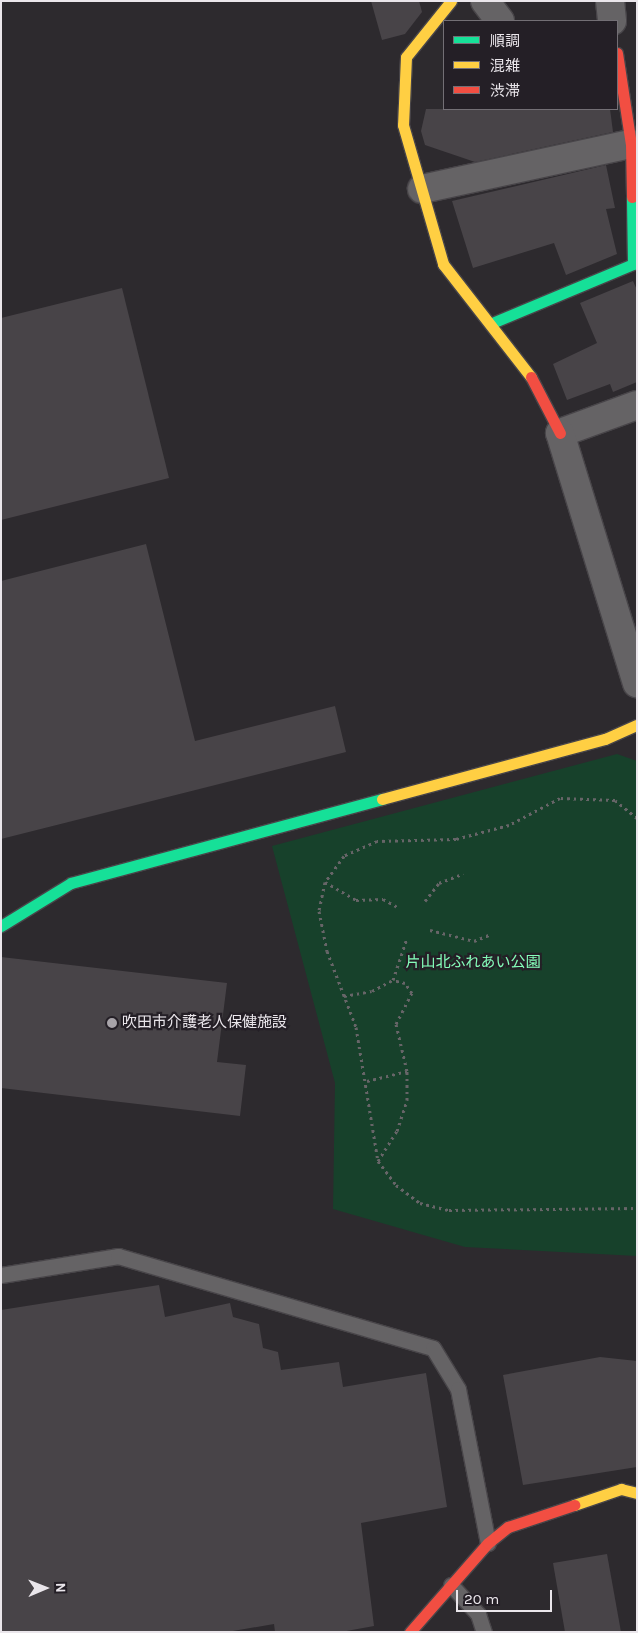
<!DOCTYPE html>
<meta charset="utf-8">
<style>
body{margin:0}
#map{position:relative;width:638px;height:1633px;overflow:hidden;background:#2d2a2e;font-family:Karla,"Noto Sans JP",sans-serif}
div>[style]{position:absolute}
.green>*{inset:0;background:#17412b}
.building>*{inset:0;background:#484448}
.path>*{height:3px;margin-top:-1.5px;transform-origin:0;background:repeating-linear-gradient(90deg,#676568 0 2.5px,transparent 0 6.5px)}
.roads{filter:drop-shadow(1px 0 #484549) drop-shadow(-1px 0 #484549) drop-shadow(0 1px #484549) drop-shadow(0 -1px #484549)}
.lane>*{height:15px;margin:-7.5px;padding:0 7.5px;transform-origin:7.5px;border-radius:7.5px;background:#656365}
.street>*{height:28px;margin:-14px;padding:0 14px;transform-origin:14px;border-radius:14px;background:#656365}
.fast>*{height:11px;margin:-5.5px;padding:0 5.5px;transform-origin:5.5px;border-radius:5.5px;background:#16e098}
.slow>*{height:11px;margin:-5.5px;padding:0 5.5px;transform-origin:5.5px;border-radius:5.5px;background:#ffcf43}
.jam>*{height:11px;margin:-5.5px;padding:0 5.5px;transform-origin:5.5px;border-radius:5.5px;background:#f24e42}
.dots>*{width:14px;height:14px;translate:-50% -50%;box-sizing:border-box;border:2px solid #241f26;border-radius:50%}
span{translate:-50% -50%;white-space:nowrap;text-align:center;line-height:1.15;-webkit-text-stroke:4.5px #241f26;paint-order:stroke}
.park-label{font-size:15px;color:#85feba}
.poi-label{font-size:15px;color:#eae6eb}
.left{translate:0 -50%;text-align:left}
.frame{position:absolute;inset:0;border:2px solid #eae6eb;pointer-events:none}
.legend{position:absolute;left:443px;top:20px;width:175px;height:90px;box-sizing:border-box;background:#241f26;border:1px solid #736f75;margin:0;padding:6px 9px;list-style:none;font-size:15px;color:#eae6eb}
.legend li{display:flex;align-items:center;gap:10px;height:25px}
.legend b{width:25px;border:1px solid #736f75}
.north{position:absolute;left:20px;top:1563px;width:50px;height:50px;-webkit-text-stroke:4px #241f26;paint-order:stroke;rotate:89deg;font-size:14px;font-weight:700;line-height:20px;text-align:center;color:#eae6eb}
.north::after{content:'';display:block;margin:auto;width:18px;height:22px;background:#eae6eb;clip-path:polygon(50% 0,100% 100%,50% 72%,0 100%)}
.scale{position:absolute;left:456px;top:1590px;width:96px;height:22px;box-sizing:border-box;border:2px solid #eae6eb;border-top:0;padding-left:6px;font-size:15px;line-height:18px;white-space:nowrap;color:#eae6eb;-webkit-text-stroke:4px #241f26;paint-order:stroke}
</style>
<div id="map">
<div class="green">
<div style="clip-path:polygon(617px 754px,637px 761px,637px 1256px,465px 1247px,333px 1209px,335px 1083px,272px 846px)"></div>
</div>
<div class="building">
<div style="clip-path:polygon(371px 1px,419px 1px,422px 12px,405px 34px,382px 40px)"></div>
<div style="clip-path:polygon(426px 109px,610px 109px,613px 132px,475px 162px,425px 145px,421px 131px)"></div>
<div style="clip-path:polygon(606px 165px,615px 208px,606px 209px,617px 254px,566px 275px,554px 243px,473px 268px,452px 201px)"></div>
<div style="clip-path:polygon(633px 281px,637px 290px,637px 382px,613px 392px,610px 384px,567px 400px,553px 364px,597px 343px,580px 303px)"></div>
<div style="clip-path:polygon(122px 288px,169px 478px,1px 520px,1px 318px)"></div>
<div style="clip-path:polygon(146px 544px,195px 741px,335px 706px,346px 752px,1px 839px,1px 581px)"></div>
<div style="clip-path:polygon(1px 957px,227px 983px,217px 1062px,246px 1065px,240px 1116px,1px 1088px)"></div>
<div style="clip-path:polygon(159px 1285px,165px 1317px,230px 1303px,233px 1317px,259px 1324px,263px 1348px,278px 1352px,281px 1370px,339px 1362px,343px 1387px,426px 1373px,447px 1507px,361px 1523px,374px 1626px,341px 1632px,275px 1632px,274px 1624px,227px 1632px,1px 1632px,1px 1310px)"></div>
<div style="clip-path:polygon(600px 1357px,637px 1361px,637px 1467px,523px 1485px,503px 1375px)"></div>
<div style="clip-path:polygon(607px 1554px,621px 1632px,565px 1632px,553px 1563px)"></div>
</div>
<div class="path">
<div style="left:637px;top:818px;width:28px;rotate:-141deg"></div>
<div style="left:615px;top:800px;width:55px;rotate:-177.9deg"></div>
<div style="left:560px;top:798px;width:58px;rotate:152.1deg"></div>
<div style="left:509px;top:825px;width:55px;rotate:165.2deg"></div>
<div style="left:456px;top:839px;width:79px;rotate:178.5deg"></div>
<div style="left:377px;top:841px;width:36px;rotate:156deg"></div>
<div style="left:344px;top:856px;width:32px;rotate:126deg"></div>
<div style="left:325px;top:882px;width:30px;rotate:102deg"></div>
<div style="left:319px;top:911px;width:41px;rotate:78.7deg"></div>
<div style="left:327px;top:951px;width:81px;rotate:69.1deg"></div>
<div style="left:356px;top:1027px;width:136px;rotate:80.7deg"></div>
<div style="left:378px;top:1161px;width:30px;rotate:53deg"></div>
<div style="left:396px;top:1185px;width:30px;rotate:37deg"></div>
<div style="left:420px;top:1203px;width:30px;rotate:14deg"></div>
<div style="left:449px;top:1210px;width:188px;rotate:-0.6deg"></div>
<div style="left:325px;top:882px;width:36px;rotate:30deg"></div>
<div style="left:356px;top:900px;width:27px;rotate:-2deg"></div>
<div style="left:383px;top:899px;width:18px;rotate:29deg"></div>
<div style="left:425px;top:901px;width:23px;rotate:-52deg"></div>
<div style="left:439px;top:883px;width:26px;rotate:-21deg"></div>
<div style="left:430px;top:930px;width:45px;rotate:14deg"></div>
<div style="left:474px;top:941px;width:18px;rotate:-22deg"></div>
<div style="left:344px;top:996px;width:28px;rotate:-10deg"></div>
<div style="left:372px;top:991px;width:24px;rotate:-28deg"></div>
<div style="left:393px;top:980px;width:44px;rotate:-71.6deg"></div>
<div style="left:367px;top:1081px;width:41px;rotate:-14deg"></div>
<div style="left:378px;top:1161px;width:36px;rotate:-58deg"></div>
<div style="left:397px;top:1131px;width:33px;rotate:-72deg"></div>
<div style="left:407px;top:1100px;width:29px;rotate:-90deg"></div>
<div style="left:407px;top:1071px;width:48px;rotate:-103.2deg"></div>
<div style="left:396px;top:1024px;width:35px;rotate:-63deg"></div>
<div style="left:412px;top:993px;width:12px;rotate:-125deg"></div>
<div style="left:405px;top:983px;width:12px;rotate:-166deg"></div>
</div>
<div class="roads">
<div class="lane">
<div style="left:1px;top:1275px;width:119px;rotate:-9.2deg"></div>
<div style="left:118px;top:1256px;width:328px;rotate:16.3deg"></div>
<div style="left:433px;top:1348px;width:48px;rotate:58.6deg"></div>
<div style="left:458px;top:1389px;width:157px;rotate:79deg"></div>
<div style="left:451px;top:1585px;width:40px;rotate:47deg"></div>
<div style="left:478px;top:1614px;width:19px;rotate:72deg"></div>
</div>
<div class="street">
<div style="left:485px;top:1px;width:25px;rotate:53deg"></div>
<div style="left:610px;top:1px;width:20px;rotate:84deg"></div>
<div style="left:422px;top:189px;width:214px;rotate:-12.2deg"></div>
<div style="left:637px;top:405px;width:82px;rotate:160deg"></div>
<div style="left:560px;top:433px;width:262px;rotate:72.9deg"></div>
</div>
<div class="fast">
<div style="left:492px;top:323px;width:153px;rotate:-22.7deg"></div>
<div style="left:633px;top:264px;width:67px;rotate:-90.9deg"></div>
<div style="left:1px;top:926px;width:82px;rotate:-31.6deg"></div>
<div style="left:71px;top:883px;width:322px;rotate:-15.1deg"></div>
</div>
<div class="slow">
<div style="left:451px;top:1px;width:72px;rotate:128.8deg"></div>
<div style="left:406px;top:57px;width:68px;rotate:92.5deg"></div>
<div style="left:403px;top:125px;width:145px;rotate:73.9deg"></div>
<div style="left:443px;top:264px;width:143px;rotate:52.1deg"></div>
<div style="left:382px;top:799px;width:231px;rotate:-15.1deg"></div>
<div style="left:605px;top:739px;width:35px;rotate:-24deg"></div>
<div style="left:574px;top:1505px;width:50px;rotate:-18.8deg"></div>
<div style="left:621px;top:1489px;width:16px;rotate:14deg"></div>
</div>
<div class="jam">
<div style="left:617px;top:53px;width:92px;rotate:81.3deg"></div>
<div style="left:631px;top:144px;width:53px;rotate:88.9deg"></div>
<div style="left:531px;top:377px;width:63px;rotate:62.6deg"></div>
<div style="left:410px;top:1632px;width:118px;rotate:-48.8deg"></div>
<div style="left:488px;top:1543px;width:26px;rotate:-39deg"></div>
<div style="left:508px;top:1527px;width:70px;rotate:-18.4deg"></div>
</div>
</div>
<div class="dots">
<div style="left:112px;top:1023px;background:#a8a4a9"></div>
</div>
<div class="park-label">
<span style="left:473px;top:963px">片山北ふれあい公園</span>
</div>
<div class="poi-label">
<span class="left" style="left:122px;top:1023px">吹田市介護老人保健施設</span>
</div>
<div class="frame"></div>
<ul class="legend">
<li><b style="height:6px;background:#16e098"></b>順調</li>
<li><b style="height:6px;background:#ffcf43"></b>混雑</li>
<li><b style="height:6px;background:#f24e42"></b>渋滞</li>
</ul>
<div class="north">N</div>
<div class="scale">20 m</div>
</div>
